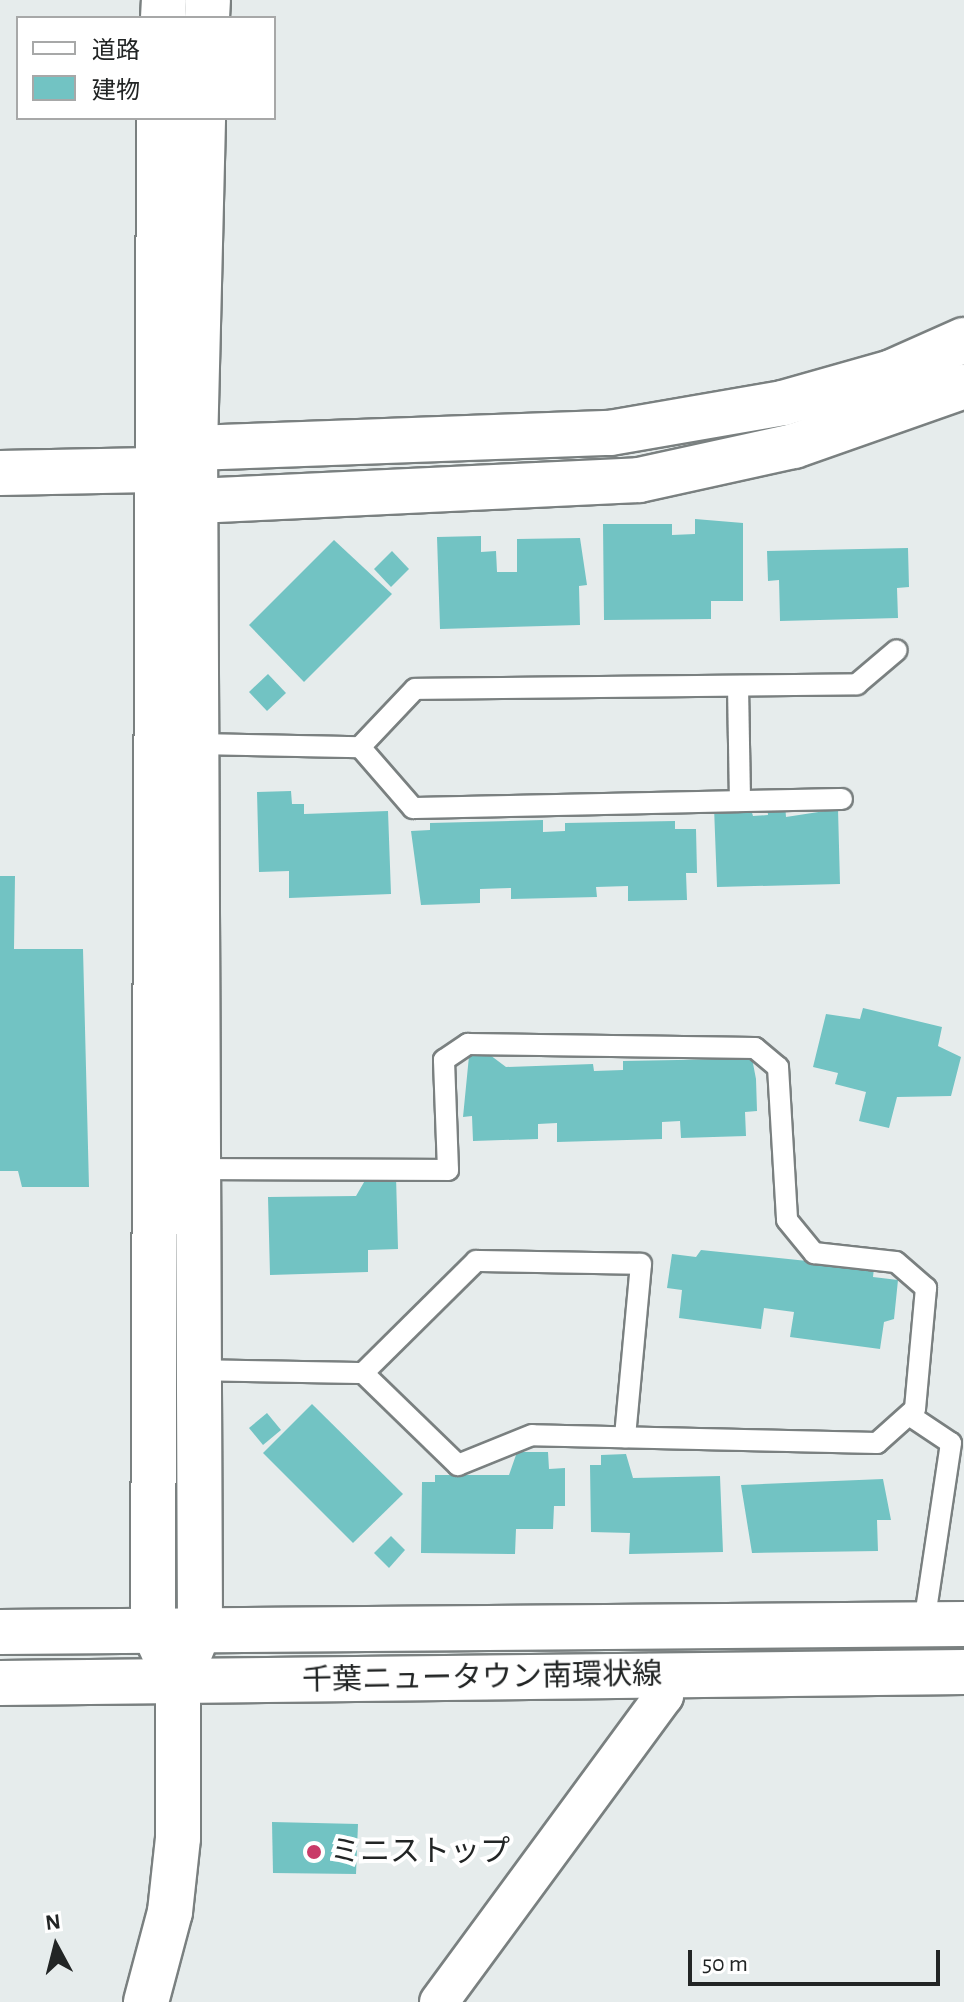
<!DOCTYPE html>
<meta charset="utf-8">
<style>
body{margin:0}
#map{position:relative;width:964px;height:2002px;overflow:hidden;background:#e6ecec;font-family:"Alegreya Sans","Noto Sans JP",sans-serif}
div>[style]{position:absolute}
.building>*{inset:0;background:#72c3c3}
.roads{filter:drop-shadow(2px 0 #7a8080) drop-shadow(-2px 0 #7a8080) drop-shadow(0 2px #7a8080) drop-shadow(0 -2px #7a8080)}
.service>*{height:20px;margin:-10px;padding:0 10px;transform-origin:10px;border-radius:10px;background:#fff}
.minor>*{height:38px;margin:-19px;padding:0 19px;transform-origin:19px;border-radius:19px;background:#fff}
.tertiary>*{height:44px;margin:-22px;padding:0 22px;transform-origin:22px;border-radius:22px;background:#fff}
.secondary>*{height:44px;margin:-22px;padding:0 22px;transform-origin:22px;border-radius:22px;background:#fff}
.dots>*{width:22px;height:22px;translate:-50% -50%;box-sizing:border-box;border:4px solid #fff;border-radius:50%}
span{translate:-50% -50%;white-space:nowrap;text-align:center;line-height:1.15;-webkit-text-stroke:8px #fff;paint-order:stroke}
.street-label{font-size:30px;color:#222525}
.poi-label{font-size:30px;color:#222525}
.left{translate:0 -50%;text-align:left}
.legend{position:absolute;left:16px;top:16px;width:260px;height:104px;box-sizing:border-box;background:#fff;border:2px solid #a7a8a8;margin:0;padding:10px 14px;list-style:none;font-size:24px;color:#222525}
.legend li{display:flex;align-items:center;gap:16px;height:40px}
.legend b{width:40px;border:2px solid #a7a8a8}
.north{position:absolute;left:16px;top:1906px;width:80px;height:80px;-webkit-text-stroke:6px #fff;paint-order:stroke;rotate:353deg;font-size:22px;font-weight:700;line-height:32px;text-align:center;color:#222525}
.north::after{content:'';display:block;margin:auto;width:28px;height:36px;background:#222525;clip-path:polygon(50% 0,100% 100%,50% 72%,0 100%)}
.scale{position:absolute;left:688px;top:1950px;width:252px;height:36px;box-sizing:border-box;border:4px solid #222525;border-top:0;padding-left:10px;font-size:24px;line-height:28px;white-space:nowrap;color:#222525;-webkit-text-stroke:6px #fff;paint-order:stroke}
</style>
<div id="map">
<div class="building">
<div style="clip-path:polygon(695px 519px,743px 523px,743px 601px,711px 601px,711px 619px,604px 620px,603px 524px,672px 524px,672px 535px,695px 534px)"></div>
<div style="clip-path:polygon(481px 536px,481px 552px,496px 551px,497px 572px,517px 572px,517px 539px,580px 538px,587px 585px,579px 586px,580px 625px,440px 629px,437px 537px)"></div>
<div style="clip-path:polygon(334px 540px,392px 594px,304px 682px,249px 625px)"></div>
<div style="clip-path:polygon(908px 548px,909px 587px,897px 588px,898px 618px,780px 621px,779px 580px,768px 581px,767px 551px)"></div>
<div style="clip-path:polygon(392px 551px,409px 569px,391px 587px,374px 569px)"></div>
<div style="clip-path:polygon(268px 674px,286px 693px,267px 711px,249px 692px)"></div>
<div style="clip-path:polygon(291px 791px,292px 804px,304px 804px,304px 814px,388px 811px,391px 894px,289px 898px,289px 871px,259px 872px,257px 792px)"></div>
<div style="clip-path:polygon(785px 803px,786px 817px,838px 809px,840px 884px,717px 887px,714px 807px,750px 806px,753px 816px,768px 815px,767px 804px)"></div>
<div style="clip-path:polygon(543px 820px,543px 832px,565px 831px,565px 823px,675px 821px,675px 829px,696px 829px,697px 873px,686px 873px,687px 900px,628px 901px,628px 886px,596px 887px,597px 897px,511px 899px,511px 888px,480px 889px,480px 903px,421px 905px,411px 831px,430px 830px,430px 823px)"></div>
<div style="clip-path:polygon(0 876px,15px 876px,14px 949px,83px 949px,89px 1187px,22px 1187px,18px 1171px,0 1171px)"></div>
<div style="clip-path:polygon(863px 1008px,942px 1027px,938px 1046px,961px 1057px,951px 1096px,897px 1097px,889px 1128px,859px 1121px,866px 1092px,835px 1084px,838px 1073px,813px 1067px,826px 1014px,860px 1019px)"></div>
<div style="clip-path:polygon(731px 1053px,751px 1053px,756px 1079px,757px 1111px,745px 1112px,746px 1136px,681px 1138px,680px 1121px,662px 1122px,662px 1139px,557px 1142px,557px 1123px,538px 1124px,538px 1139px,473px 1141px,472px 1116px,463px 1117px,469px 1056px,490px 1055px,506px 1067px,593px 1064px,594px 1071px,623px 1070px,623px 1061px,732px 1059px)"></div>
<div style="clip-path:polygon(396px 1176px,398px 1249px,368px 1250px,368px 1272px,270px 1275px,268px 1197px,356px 1196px,367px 1177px)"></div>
<div style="clip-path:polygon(701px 1250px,874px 1268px,873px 1277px,898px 1280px,894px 1319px,884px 1322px,880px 1349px,790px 1337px,794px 1312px,764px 1308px,761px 1329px,679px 1318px,682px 1290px,667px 1288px,672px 1254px,696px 1257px)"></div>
<div style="clip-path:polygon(312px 1404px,403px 1494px,353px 1543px,263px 1453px)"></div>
<div style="clip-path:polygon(267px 1413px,281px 1430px,263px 1445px,249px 1428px)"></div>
<div style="clip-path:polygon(517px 1452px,548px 1452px,549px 1469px,565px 1468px,565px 1506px,554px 1506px,553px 1529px,516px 1529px,515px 1554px,421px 1553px,422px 1482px,435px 1482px,435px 1475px,509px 1475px)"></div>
<div style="clip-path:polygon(626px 1454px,633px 1478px,720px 1476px,723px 1552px,629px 1554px,630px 1533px,591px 1532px,590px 1465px,601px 1465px,601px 1455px)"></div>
<div style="clip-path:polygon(883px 1479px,891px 1520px,877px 1520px,878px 1551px,752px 1553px,741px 1485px)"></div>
<div style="clip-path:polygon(391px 1536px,405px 1550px,389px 1568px,374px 1553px)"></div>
<div style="clip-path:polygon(272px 1822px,358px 1824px,356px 1874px,273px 1873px)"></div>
</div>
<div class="roads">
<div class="service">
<div style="left:738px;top:686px;width:115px;rotate:89deg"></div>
<div style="left:197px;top:744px;width:163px;rotate:1.1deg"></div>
<div style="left:360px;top:747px;width:81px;rotate:49deg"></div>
<div style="left:413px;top:808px;width:429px;rotate:-1.2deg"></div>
<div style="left:360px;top:747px;width:80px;rotate:-46.5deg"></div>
<div style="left:415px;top:689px;width:442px;rotate:-0.6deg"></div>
<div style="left:857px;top:684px;width:52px;rotate:-40.4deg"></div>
<div style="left:198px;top:1169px;width:250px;rotate:0.2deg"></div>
<div style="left:448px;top:1170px;width:110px;rotate:-92.1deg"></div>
<div style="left:444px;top:1060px;width:29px;rotate:-34deg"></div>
<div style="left:468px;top:1044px;width:287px;rotate:0.8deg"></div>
<div style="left:755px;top:1048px;width:30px;rotate:40deg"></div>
<div style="left:778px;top:1067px;width:153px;rotate:86.6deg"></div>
<div style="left:787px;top:1220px;width:43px;rotate:50.7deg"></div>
<div style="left:814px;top:1253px;width:82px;rotate:6.3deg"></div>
<div style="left:896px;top:1262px;width:40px;rotate:41deg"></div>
<div style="left:926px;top:1288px;width:121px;rotate:95.2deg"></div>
<div style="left:915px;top:1409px;width:51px;rotate:138.2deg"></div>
<div style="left:877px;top:1443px;width:345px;rotate:-178.7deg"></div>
<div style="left:532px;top:1435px;width:80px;rotate:157.9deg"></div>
<div style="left:458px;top:1465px;width:132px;rotate:-135.9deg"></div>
<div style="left:363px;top:1373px;width:164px;rotate:-179deg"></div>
<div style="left:363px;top:1373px;width:159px;rotate:-44.7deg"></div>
<div style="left:476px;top:1261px;width:165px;rotate:1deg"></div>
<div style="left:641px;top:1264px;width:174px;rotate:95.3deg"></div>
<div style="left:909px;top:1415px;width:50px;rotate:33.7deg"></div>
<div style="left:951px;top:1443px;width:183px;rotate:98.5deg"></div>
</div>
<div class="minor">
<div style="left:439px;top:2002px;width:380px;rotate:-53.7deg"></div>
<div style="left:664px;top:1696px;width:21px;rotate:-95deg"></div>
</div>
<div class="tertiary">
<div style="left:163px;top:18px;width:18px;rotate:-87deg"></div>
<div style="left:207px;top:18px;width:18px;rotate:-87deg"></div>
<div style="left:159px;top:118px;width:1511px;rotate:90.23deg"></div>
<div style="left:153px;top:1629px;width:41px;rotate:65.3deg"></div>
<div style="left:0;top:473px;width:152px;rotate:-1.1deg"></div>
<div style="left:152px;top:470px;width:48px;rotate:-27.1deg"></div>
<div style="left:195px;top:448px;width:415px;rotate:-2.1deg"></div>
<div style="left:610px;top:433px;width:176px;rotate:-9.8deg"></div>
<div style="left:783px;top:403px;width:113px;rotate:-15.9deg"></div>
<div style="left:892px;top:372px;width:79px;rotate:-24deg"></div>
<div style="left:171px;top:483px;width:31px;rotate:36deg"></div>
<div style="left:196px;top:501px;width:443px;rotate:-2.7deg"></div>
<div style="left:639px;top:480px;width:159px;rotate:-12.4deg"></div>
<div style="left:794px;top:446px;width:180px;rotate:-19.4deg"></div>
<div style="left:146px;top:2002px;width:93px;rotate:-75.1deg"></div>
<div style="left:170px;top:1912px;width:74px;rotate:-83.8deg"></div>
<div style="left:178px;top:1838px;width:156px;rotate:-90deg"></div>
<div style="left:178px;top:1682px;width:58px;rotate:-67.8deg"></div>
<div style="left:200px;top:1628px;width:1180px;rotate:-90.24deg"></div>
<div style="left:195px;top:448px;width:330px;rotate:-88.6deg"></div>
</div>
<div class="secondary">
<div style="left:0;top:1632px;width:964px;rotate:-0.48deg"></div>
<div style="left:0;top:1683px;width:964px;rotate:-0.65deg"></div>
</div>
</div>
<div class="dots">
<div style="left:314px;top:1852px;background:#c93b68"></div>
</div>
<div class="street-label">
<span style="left:482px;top:1678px;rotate:-1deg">千葉ニュータウン南環状線</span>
</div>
<div class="poi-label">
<span class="left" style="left:330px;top:1852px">ミニストップ</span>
</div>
<ul class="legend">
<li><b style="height:10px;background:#fff"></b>道路</li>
<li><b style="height:22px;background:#72c3c3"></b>建物</li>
</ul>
<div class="north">N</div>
<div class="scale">50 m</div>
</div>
